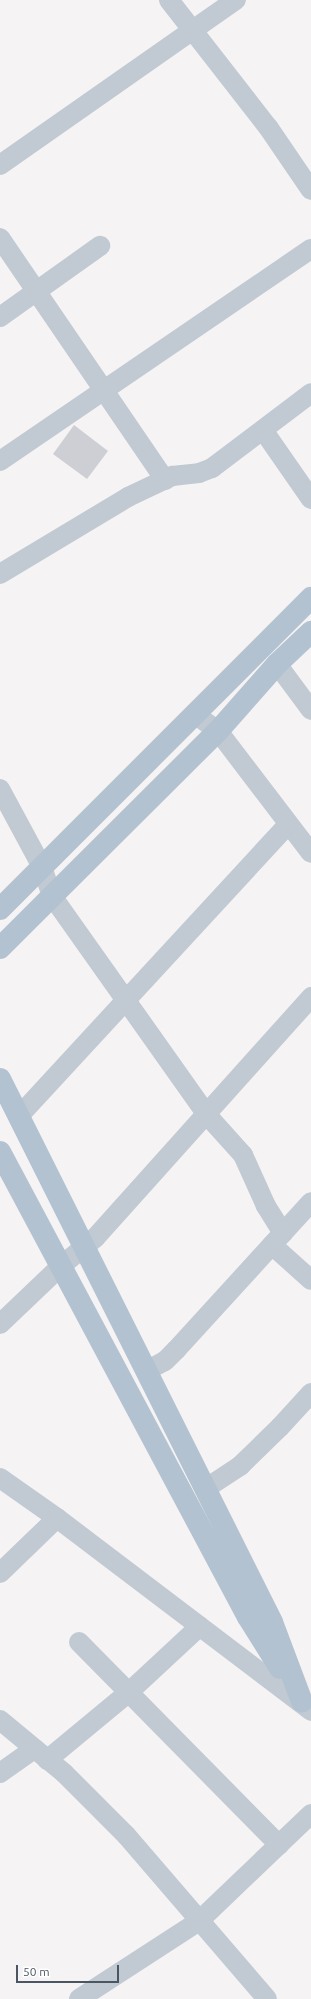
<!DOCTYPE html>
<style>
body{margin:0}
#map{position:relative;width:311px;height:1999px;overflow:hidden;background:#f5f3f3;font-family:Ubuntu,sans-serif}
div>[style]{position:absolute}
.building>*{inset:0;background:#cdcfd5}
.minor>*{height:20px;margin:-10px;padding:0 10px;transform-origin:10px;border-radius:10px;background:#c1cad2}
.major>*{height:22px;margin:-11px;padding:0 11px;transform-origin:11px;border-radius:11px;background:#b3c2d1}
span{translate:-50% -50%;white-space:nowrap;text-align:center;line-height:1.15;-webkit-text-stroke:3.5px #fff;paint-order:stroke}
.scale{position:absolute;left:16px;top:1965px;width:103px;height:18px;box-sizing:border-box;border:2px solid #4a5661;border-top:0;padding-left:5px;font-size:12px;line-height:14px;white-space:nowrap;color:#4a5661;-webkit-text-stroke:3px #fff;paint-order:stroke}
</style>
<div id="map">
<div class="building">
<div style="clip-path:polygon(74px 425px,108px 451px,87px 479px,53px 454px)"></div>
</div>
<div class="minor">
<div style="left:169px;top:0;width:161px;rotate:52.1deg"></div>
<div style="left:268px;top:127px;width:76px;rotate:55.7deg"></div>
<div style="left:0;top:165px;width:288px;rotate:-35deg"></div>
<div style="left:0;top:238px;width:293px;rotate:55.7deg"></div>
<div style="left:0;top:317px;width:123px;rotate:-35.4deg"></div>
<div style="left:263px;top:430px;width:84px;rotate:55.2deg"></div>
<div style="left:0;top:461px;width:376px;rotate:-34.3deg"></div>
<div style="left:0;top:574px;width:149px;rotate:-31deg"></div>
<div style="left:128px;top:497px;width:49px;rotate:-25.5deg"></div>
<div style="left:172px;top:476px;width:27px;rotate:-6deg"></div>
<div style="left:199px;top:473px;width:14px;rotate:-21deg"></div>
<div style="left:212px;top:468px;width:124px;rotate:-37.1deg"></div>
<div style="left:277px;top:664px;width:57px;rotate:53.5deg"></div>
<div style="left:196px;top:715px;width:27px;rotate:36deg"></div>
<div style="left:218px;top:731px;width:153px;rotate:52.7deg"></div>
<div style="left:0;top:789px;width:89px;rotate:61.7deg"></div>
<div style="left:42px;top:867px;width:31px;rotate:71deg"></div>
<div style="left:52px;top:896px;width:268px;rotate:54.7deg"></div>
<div style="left:207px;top:1115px;width:54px;rotate:48deg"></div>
<div style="left:243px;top:1155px;width:56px;rotate:65.7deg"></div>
<div style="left:266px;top:1206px;width:32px;rotate:58deg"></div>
<div style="left:19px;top:1116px;width:397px;rotate:-47.3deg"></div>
<div style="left:272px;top:1245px;width:52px;rotate:41.9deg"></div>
<div style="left:0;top:1324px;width:84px;rotate:-43.6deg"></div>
<div style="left:61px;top:1266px;width:44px;rotate:-39.5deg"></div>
<div style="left:95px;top:1238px;width:324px;rotate:-48.1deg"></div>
<div style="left:146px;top:1371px;width:21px;rotate:-28deg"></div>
<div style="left:165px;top:1361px;width:16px;rotate:-45deg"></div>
<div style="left:176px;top:1350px;width:200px;rotate:-47.6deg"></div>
<div style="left:0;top:1478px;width:70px;rotate:35.1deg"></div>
<div style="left:57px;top:1518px;width:319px;rotate:37.2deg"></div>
<div style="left:205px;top:1489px;width:42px;rotate:-33.3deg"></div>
<div style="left:240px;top:1466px;width:56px;rotate:-44.3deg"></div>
<div style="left:280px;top:1427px;width:46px;rotate:-47.6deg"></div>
<div style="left:0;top:1573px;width:79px;rotate:-44deg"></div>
<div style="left:79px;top:1642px;width:285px;rotate:45.4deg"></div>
<div style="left:0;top:1720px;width:83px;rotate:39.6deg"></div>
<div style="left:64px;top:1773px;width:88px;rotate:45deg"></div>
<div style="left:126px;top:1835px;width:216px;rotate:49.3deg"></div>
<div style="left:47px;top:1760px;width:105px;rotate:-39.6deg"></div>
<div style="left:128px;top:1693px;width:98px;rotate:-42.9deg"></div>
<div style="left:0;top:1773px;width:42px;rotate:-35.2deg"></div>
<div style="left:79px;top:1999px;width:143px;rotate:-33deg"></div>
<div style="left:199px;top:1921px;width:155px;rotate:-43.7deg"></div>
</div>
<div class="major">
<div style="left:0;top:909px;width:440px;rotate:-45deg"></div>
<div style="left:0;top:948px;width:308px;rotate:-44.9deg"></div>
<div style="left:218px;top:731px;width:89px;rotate:-48.6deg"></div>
<div style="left:277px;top:664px;width:47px;rotate:-43.3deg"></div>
<div style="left:0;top:1079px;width:607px;rotate:63.39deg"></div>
<div style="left:272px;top:1622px;width:85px;rotate:69.4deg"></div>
<div style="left:0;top:1152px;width:527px;rotate:61.93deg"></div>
<div style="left:248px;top:1617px;width:60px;rotate:57.9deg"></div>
</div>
<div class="scale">50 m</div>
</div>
